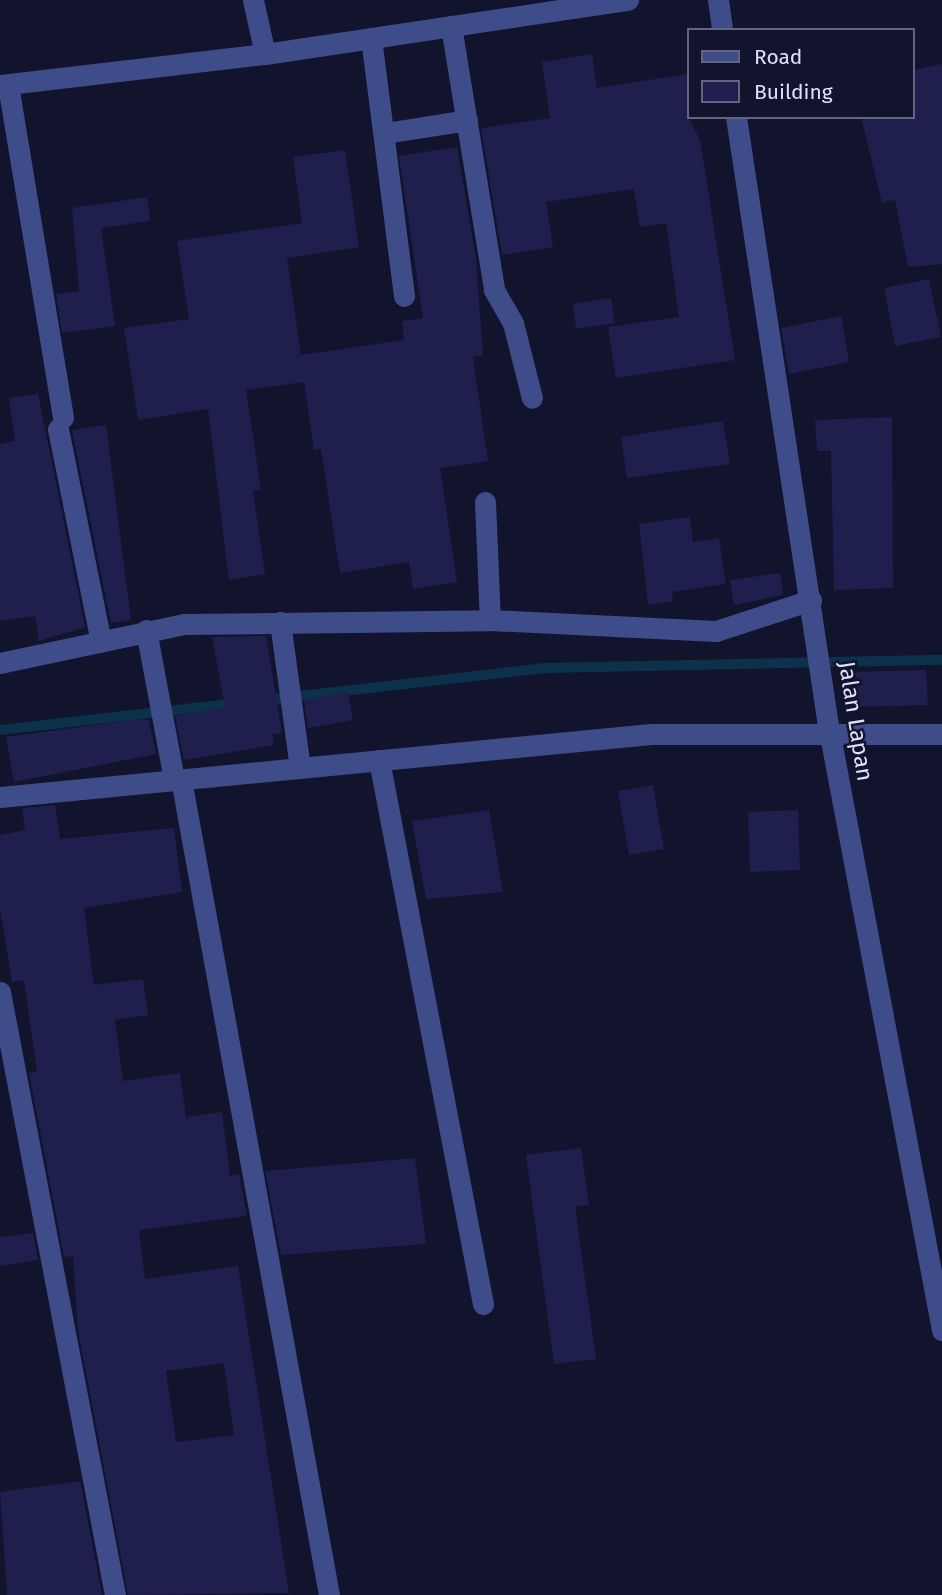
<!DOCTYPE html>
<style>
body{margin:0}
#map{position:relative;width:942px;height:1595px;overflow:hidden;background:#12132c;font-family:"Fira Sans",sans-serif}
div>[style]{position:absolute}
.stream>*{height:10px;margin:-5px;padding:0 5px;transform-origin:5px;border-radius:5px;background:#0c314b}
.building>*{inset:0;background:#1e1f4d}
.minor>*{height:21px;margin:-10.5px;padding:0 10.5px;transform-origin:10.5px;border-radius:10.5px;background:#3e4c8a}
span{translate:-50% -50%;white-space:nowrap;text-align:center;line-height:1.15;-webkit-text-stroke:5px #12132c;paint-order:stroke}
.street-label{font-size:23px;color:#dde1ff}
.legend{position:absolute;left:687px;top:28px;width:228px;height:91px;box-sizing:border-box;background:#12132c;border:2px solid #636580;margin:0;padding:9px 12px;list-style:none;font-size:21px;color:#dde1ff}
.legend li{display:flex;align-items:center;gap:14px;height:35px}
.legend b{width:35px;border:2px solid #636580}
</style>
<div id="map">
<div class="stream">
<div style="left:265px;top:700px;width:282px;rotate:-6.5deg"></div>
<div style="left:545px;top:668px;width:397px;rotate:-1.2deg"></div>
<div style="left:0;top:730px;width:239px;rotate:-6.5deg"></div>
</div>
<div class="building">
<div style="clip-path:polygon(592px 54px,597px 88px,688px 74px,688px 117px,700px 140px,735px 360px,616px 378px,608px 327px,679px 317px,666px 223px,640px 227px,634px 189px,546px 202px,553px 247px,502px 255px,481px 128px,550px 118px,542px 62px)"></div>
<div style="clip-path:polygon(942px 64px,942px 264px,908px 267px,895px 200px,882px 203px,861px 117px,912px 117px,912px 70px)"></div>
<div style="clip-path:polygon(457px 147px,476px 259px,483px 356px,473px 357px,488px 461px,440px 468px,457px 582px,413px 589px,409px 562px,340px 573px,321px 449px,314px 450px,304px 382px,246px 390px,261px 490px,253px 491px,265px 574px,229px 580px,208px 409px,138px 420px,124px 328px,189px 319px,177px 241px,302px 223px,293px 157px,345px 150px,359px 247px,287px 258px,301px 355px,404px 340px,402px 321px,423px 318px,399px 156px)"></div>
<div style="clip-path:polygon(147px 197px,150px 221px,101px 228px,115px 326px,62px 333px,56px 294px,79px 291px,72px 208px)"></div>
<div style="clip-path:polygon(929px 279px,941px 337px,895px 346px,884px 288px)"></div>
<div style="clip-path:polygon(611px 298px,615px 323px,576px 329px,573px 304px)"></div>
<div style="clip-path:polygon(841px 316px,849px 362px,789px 374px,781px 328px)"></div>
<div style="clip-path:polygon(38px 394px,85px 627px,39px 641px,35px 616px,0 621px,0 444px,15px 441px,9px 398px)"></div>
<div style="clip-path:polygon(892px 417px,893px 588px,834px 590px,831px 451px,817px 451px,815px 420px)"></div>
<div style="clip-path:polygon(723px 421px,730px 464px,627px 478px,621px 437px)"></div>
<div style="clip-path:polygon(106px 425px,131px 620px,111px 623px,72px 430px)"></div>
<div style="clip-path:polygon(690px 517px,693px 542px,719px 538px,726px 584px,672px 592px,673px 601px,648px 605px,639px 524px)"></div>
<div style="clip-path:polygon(780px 573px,783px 595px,734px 605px,730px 580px)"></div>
<div style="clip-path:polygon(266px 636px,282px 733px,272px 734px,274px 745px,184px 760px,175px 716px,225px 707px,212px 637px)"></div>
<div style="clip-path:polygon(926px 670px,928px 705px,856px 707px,855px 672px)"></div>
<div style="clip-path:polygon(348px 692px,353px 720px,308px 728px,304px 700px)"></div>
<div style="clip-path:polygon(139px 719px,149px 720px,156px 754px,14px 782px,6px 737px)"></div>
<div style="clip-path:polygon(653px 785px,664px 849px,629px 855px,618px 791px)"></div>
<div style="clip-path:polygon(evenodd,55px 805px,60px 839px,174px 828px,182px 892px,84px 908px,94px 985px,143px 979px,148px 1015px,115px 1020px,123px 1081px,180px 1073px,186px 1117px,222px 1112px,230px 1176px,239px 1174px,247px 1216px,139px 1230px,145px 1279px,238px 1266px,289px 1593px,128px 1595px,78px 1330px,73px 1256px,64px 1257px,29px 1073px,37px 1072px,24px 980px,12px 982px,0 909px,0 835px,25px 830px,22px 808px,55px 805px,224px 1363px,234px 1435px,176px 1442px,166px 1371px,224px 1363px)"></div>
<div style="clip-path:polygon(489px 810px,503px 892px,426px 899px,412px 821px)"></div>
<div style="clip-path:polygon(798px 810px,800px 870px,750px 872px,748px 812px)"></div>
<div style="clip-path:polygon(581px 1148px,589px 1205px,575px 1206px,596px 1359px,554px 1364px,526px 1155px)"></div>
<div style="clip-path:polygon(415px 1158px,426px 1244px,281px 1255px,265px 1171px)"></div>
<div style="clip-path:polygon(33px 1233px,38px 1260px,0 1266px,0 1237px)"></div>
<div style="clip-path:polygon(80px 1481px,102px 1595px,7px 1595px,0 1492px)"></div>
</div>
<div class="minor">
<div style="left:253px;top:0;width:55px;rotate:77.5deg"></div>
<div style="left:718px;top:0;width:30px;rotate:82deg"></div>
<div style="left:451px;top:26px;width:267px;rotate:80.7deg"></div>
<div style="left:494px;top:290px;width:38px;rotate:60deg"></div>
<div style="left:513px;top:323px;width:77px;rotate:75.8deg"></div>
<div style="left:371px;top:38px;width:260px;rotate:82.7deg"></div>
<div style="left:0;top:85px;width:267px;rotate:-6.7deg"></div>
<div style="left:265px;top:54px;width:367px;rotate:-8.5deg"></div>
<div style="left:8px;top:85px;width:337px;rotate:80.6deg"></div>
<div style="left:736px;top:117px;width:609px;rotate:81.4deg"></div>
<div style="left:827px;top:719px;width:622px;rotate:79.34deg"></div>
<div style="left:385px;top:133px;width:83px;rotate:-9deg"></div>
<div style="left:58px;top:429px;width:217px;rotate:78.6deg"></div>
<div style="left:485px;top:502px;width:118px;rotate:87.6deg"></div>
<div style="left:280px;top:622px;width:147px;rotate:82.2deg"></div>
<div style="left:146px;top:630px;width:153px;rotate:79.4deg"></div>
<div style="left:0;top:663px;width:188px;rotate:-12deg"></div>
<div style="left:184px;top:624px;width:306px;rotate:-0.7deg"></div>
<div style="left:490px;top:620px;width:226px;rotate:2.8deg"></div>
<div style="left:716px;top:631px;width:100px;rotate:-18.1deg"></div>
<div style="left:379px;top:760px;width:554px;rotate:79.18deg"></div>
<div style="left:181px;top:779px;width:829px;rotate:79.72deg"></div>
<div style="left:0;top:797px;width:654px;rotate:-5.53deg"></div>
<div style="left:651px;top:734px;width:291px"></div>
<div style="left:0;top:992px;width:614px;rotate:79.2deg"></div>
</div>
<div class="street-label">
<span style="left:856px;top:721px;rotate:81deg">Jalan Lapan</span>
</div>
<ul class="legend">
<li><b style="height:9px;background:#3e4c8a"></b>Road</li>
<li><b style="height:19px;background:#1e1f4d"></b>Building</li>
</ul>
</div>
